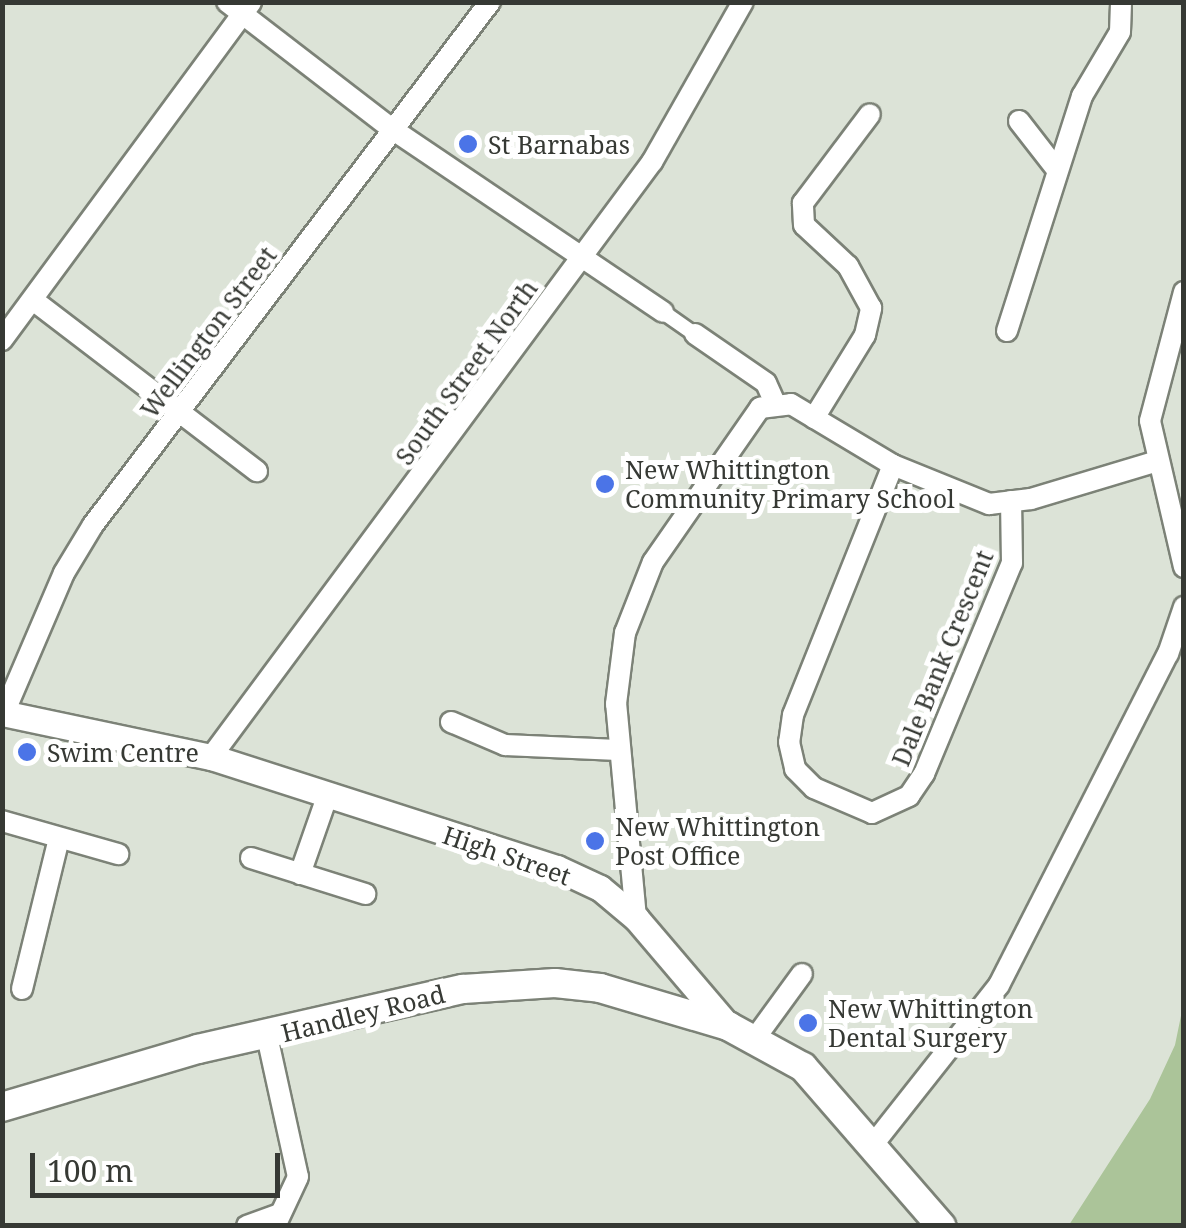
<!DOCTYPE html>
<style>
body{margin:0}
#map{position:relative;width:1186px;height:1228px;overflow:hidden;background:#dce3d7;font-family:"Noto Serif",serif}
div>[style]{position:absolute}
.green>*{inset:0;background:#abc499}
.roads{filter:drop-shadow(2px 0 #7c8277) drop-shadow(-2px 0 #7c8277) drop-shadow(0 2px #7c8277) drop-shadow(0 -2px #7c8277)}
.pedestrian>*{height:14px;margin:-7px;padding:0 7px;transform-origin:7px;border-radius:7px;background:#fff}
.minor>*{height:20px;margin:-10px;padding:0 10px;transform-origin:10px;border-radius:10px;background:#fff}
.tertiary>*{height:25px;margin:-12.5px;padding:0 12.5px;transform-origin:12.5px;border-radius:12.5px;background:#fff}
.secondary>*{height:28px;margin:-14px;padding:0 14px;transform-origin:14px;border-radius:14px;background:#fff}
.dots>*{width:28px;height:28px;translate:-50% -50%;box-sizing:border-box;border:5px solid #fff;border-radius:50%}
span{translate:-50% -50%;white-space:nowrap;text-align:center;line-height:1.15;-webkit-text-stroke:10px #fff;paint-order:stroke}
.poi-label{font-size:25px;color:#363934}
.left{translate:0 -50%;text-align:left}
.street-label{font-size:25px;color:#363934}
.frame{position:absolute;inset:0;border:5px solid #363934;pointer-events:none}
.scale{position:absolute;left:30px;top:1153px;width:250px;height:45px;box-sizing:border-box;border:5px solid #363934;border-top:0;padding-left:12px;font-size:30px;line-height:35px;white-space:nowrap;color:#363934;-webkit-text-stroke:8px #fff;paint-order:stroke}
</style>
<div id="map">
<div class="green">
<div style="clip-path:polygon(1183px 1006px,1183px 1225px,1069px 1225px,1150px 1099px,1175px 1045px)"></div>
</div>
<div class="roads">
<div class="pedestrian">
<div style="left:663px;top:312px;width:39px;rotate:35deg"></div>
</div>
<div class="minor">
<div style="left:227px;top:2px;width:208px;rotate:37.6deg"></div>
<div style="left:392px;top:129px;width:327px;rotate:34deg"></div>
<div style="left:1019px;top:121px;width:62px;rotate:52.2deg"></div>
<div style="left:1184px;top:292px;width:133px;rotate:104.8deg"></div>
<div style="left:1150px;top:421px;width:150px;rotate:76.9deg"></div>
<div style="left:33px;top:300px;width:282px;rotate:37.4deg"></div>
<div style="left:1007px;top:331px;width:247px;rotate:-72.3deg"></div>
<div style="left:1082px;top:96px;width:74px;rotate:-59.3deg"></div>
<div style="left:1120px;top:32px;width:30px;rotate:-88deg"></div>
<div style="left:695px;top:334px;width:86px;rotate:34.6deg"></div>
<div style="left:766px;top:383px;width:22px;rotate:66deg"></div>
<div style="left:2px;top:340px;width:420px;rotate:-53.6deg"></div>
<div style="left:814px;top:418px;width:97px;rotate:-58.4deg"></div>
<div style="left:865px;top:335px;width:28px;rotate:-77deg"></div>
<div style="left:871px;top:308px;width:48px;rotate:-118.7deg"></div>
<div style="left:848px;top:266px;width:60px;rotate:-137deg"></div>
<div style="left:804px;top:225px;width:22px;rotate:-93deg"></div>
<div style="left:803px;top:203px;width:111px;rotate:-53deg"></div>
<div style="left:893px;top:465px;width:269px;rotate:111.8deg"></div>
<div style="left:793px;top:715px;width:27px;rotate:98deg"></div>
<div style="left:789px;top:742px;width:28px;rotate:77deg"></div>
<div style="left:795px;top:769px;width:27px;rotate:45deg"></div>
<div style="left:814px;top:788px;width:63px;rotate:23.3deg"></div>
<div style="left:872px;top:813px;width:41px;rotate:-24.7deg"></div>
<div style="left:909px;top:796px;width:27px;rotate:-56deg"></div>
<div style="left:924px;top:774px;width:229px;rotate:-67.4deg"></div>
<div style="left:1012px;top:563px;width:62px;rotate:-90.9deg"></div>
<div style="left:4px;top:713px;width:152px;rotate:-66.8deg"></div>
<div style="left:64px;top:573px;width:56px;rotate:-58.9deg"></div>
<div style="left:93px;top:525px;width:657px;rotate:-52.8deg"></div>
<div style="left:451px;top:722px;width:59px;rotate:23.1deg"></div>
<div style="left:505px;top:745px;width:113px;rotate:2.5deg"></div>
<div style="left:211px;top:757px;width:741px;rotate:-53.46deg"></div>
<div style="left:652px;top:162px;width:184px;rotate:-60.4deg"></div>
<div style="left:2px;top:821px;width:121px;rotate:15.9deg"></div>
<div style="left:251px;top:858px;width:120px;rotate:17.5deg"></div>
<div style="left:300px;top:874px;width:85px;rotate:-70.7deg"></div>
<div style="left:636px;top:918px;width:215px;rotate:-95.3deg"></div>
<div style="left:616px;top:704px;width:72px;rotate:-82.8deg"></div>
<div style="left:625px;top:633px;width:76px;rotate:-68.5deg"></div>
<div style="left:653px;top:562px;width:188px;rotate:-55.2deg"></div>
<div style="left:760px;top:408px;width:31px;rotate:-7deg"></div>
<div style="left:791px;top:404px;width:119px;rotate:30.9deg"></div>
<div style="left:893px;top:465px;width:104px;rotate:22.1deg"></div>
<div style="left:989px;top:504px;width:42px;rotate:-6.8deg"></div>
<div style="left:1031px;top:499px;width:133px;rotate:-16.7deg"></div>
<div style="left:22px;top:989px;width:155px;rotate:-76.2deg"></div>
<div style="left:267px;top:1036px;width:144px;rotate:77.6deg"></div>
<div style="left:298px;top:1177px;width:54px;rotate:115.1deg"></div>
<div style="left:756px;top:1037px;width:78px;rotate:-53.9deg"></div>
<div style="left:875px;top:1142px;width:200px;rotate:-51.7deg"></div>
<div style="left:999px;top:985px;width:372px;rotate:-63deg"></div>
<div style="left:1168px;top:654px;width:50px;rotate:-71.2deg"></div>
<div style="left:247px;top:1226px;width:33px;rotate:-20deg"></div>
</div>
<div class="tertiary">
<div style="left:2px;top:713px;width:214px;rotate:11.9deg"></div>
<div style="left:211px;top:757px;width:363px;rotate:17.8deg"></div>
<div style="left:557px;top:868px;width:47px;rotate:24.9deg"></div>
<div style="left:600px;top:888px;width:47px;rotate:39.8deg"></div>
<div style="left:636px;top:918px;width:142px;rotate:49.6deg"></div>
</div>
<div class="secondary">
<div style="left:2px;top:1107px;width:204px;rotate:-16.5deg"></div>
<div style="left:198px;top:1049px;width:272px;rotate:-12.8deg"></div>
<div style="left:463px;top:989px;width:92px;rotate:-3.7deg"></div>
<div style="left:555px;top:983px;width:45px;rotate:6.3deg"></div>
<div style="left:600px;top:988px;width:134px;rotate:16.5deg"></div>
<div style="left:728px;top:1026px;width:85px;rotate:28.7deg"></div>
<div style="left:803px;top:1067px;width:211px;rotate:49deg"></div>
</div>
</div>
<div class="dots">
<div style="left:468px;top:144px;background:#4b74e7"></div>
<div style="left:605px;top:484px;background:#4b74e7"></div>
<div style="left:27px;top:752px;background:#4b74e7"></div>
<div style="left:595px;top:841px;background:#4b74e7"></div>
<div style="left:808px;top:1023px;background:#4b74e7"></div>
</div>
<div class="poi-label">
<span class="left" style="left:488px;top:144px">St Barnabas</span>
<span class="left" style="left:625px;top:484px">New Whittington<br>Community Primary School</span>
<span class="left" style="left:47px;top:752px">Swim Centre</span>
<span class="left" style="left:615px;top:841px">New Whittington<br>Post Office</span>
<span class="left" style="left:828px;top:1023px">New Whittington<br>Dental Surgery</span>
</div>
<div class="street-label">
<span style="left:208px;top:332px;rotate:-53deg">Wellington Street</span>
<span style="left:466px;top:372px;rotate:-54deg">South Street North</span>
<span style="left:942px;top:658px;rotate:-68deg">Dale Bank Crescent</span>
<span style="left:507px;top:855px;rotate:19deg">High Street</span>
<span style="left:363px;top:1013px;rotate:-14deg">Handley Road</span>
</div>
<div class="frame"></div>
<div class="scale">100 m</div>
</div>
